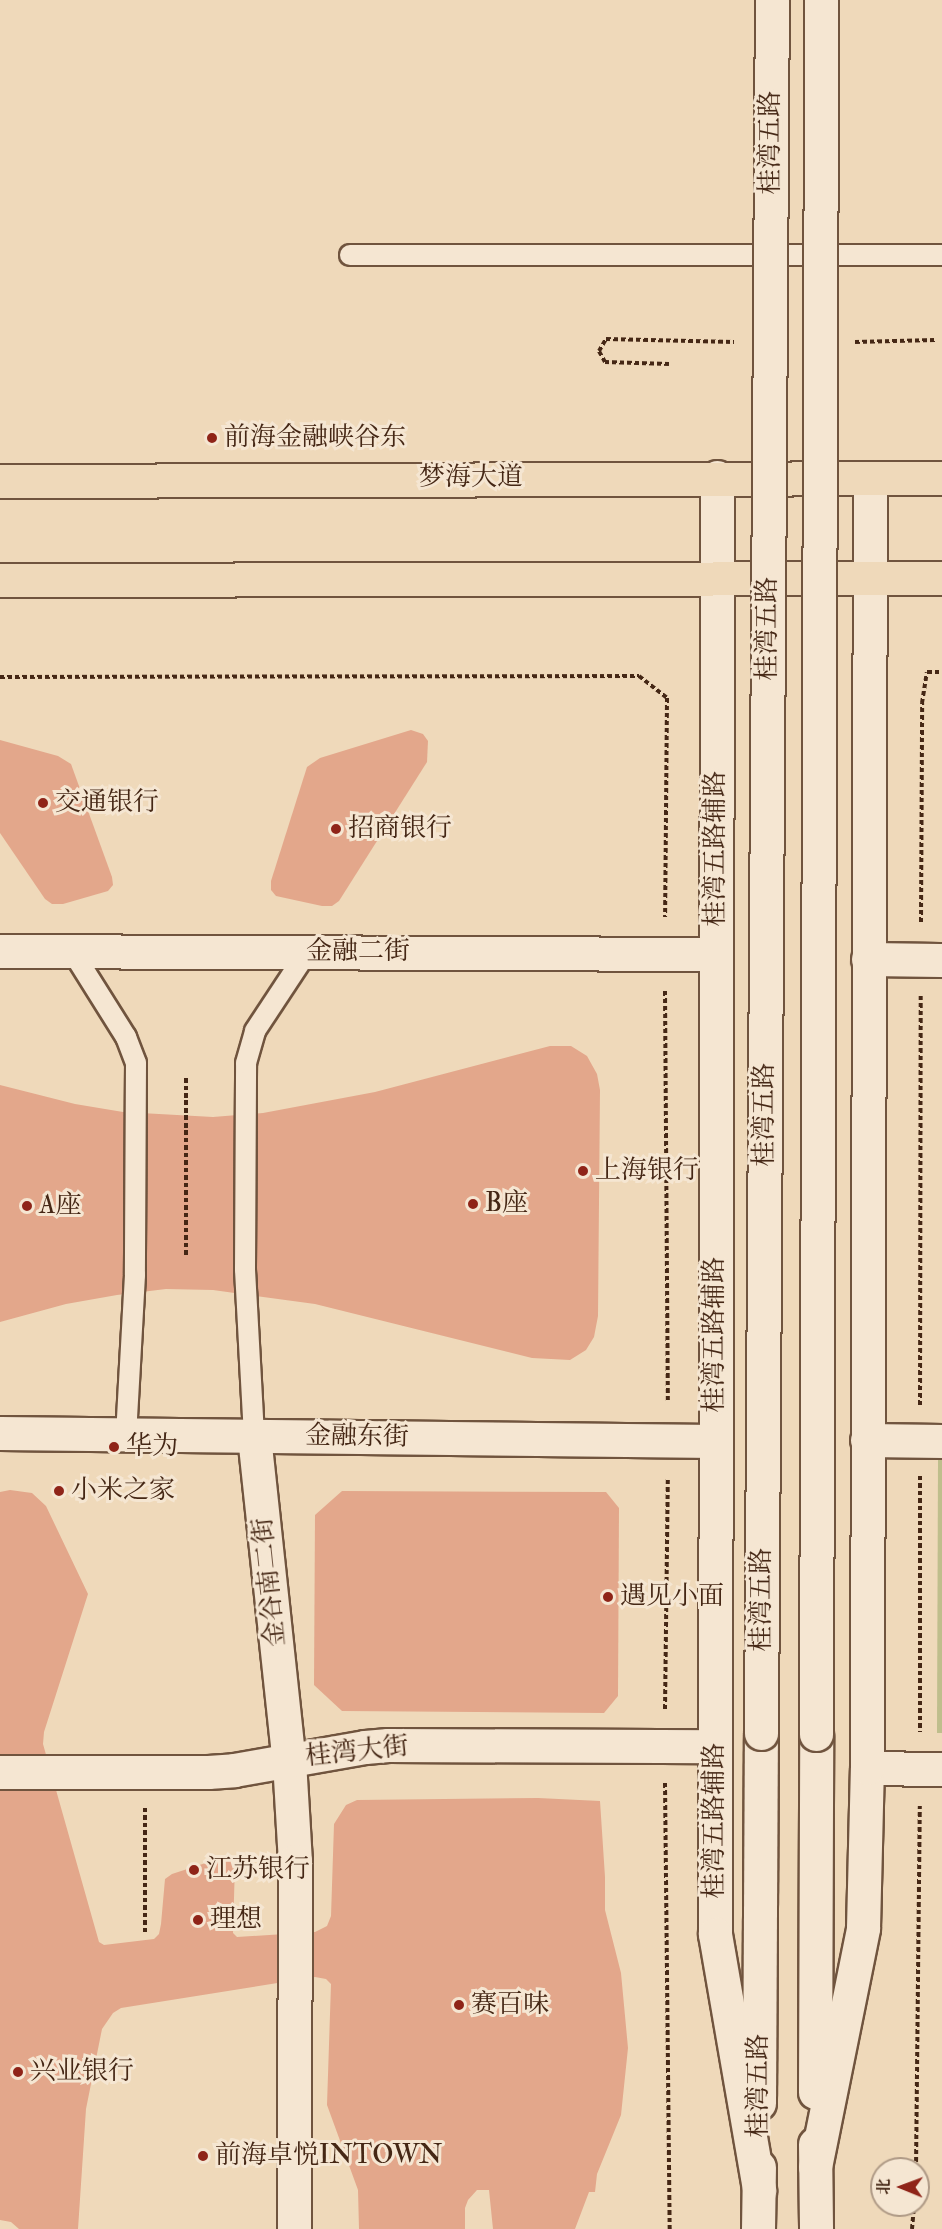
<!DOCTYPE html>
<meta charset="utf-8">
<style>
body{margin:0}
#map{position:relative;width:942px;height:2229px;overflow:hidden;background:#efd9ba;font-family:"IM FELL Double Pica","Noto Serif SC",serif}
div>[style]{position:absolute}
.green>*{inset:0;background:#bfbe8c}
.building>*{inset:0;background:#e3a78b}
.path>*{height:4px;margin-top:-2px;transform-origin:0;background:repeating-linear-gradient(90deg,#452715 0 4.5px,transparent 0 7.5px)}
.roads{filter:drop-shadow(2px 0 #70543e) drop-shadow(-2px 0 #70543e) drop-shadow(0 2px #70543e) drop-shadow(0 -2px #70543e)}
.service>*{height:20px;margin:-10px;padding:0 10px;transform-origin:10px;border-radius:10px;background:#f5e6d2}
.minor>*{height:33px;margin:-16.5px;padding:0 16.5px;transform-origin:16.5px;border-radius:16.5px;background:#f5e6d2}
.tertiary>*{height:33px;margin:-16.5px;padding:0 16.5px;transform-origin:16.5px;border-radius:16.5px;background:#f5e6d2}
.primary>*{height:33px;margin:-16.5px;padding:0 16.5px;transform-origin:16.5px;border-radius:16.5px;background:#efd9ba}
.bridges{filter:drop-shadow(2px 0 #70543e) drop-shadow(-2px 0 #70543e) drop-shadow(0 2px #70543e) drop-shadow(0 -2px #70543e)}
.tertiary-bridge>*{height:33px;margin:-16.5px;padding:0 16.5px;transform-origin:16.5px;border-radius:16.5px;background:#f5e6d2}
.dots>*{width:16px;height:16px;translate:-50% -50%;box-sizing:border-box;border:3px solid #f5e6d2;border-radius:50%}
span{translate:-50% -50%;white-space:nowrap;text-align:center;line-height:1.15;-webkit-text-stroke:6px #f5e6d2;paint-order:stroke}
.street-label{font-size:26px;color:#452715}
.poi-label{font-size:26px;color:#452715}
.left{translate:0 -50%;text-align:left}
.north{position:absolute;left:870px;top:2157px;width:60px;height:60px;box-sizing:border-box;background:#f5e6d2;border:2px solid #af9a86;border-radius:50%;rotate:271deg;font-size:16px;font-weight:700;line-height:24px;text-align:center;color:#452715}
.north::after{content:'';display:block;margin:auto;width:21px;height:27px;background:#8f2418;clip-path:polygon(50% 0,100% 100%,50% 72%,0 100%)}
</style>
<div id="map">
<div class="green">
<div style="clip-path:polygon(938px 1460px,942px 1460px,942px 1733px,937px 1733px)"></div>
</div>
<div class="building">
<div style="clip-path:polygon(411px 730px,423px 734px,428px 741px,427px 762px,339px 901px,332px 906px,322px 906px,276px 896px,271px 890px,271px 881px,307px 767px,320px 758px)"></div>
<div style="clip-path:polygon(0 740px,58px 756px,71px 764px,112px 877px,113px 885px,108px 891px,63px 904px,52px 904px,45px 899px,0 833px)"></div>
<div style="clip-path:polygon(550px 1046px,571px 1046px,587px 1056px,597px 1074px,600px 1090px,598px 1316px,594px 1337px,586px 1350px,570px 1360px,532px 1358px,315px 1304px,213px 1290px,166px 1289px,117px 1295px,66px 1304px,0 1322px,0 1085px,75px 1104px,123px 1112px,213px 1117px,263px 1113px,375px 1092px)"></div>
<div style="clip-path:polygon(10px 1490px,32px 1493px,46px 1506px,88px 1594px,44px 1732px,43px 1744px,99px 1942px,104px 1945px,154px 1939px,159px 1934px,161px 1924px,165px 1879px,172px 1874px,224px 1857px,233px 1858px,235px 1863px,233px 1933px,237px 1937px,315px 1932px,327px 1926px,331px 1916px,334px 1824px,346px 1805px,357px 1800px,538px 1798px,600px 1801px,605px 1877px,605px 1910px,621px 1973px,628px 2048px,621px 2115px,597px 2174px,595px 2192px,589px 2192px,575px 2229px,493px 2229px,489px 2190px,477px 2190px,468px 2200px,465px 2208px,465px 2229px,359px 2229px,358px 2190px,327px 2105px,331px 1984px,326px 1979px,315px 1977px,121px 2008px,113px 2013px,102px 2029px,86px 2109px,78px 2229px,19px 2229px,11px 2222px,0 2220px,0 1492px)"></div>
<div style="clip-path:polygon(342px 1491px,606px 1492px,619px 1508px,618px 1696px,604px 1713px,342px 1711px,314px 1685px,315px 1515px)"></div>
</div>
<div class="path">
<div style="left:855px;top:342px;width:80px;rotate:-1.4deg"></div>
<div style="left:669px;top:364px;width:64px;rotate:-178.2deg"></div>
<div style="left:605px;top:362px;width:13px;rotate:-119deg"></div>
<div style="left:599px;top:351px;width:14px;rotate:-60deg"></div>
<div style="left:606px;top:339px;width:128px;rotate:1.3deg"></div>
<div style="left:0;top:677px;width:639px;rotate:-0.09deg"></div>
<div style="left:639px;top:676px;width:36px;rotate:38deg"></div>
<div style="left:667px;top:698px;width:219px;rotate:90.5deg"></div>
<div style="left:921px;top:922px;width:219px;rotate:-89.7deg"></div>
<div style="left:922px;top:703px;width:31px;rotate:-81deg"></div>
<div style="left:927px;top:672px;width:15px"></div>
<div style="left:665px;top:991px;width:412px;rotate:89.6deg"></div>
<div style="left:186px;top:1078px;width:177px;rotate:90deg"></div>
<div style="left:920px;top:1405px;width:409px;rotate:-89.9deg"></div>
<div style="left:920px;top:1476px;width:256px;rotate:90deg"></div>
<div style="left:665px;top:1709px;width:232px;rotate:-89.3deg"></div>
<div style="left:665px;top:1783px;width:446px;rotate:89.4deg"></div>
<div style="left:145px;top:1808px;width:127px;rotate:90deg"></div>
<div style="left:916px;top:2169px;width:363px;rotate:-89.4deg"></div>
<div style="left:912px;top:2229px;width:24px;rotate:-85deg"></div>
</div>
<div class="roads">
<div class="service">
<div style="left:350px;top:255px;width:592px"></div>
<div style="left:72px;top:951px;width:102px;rotate:57.9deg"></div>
<div style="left:126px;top:1037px;width:28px;rotate:69deg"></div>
<div style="left:136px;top:1063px;width:212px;rotate:90.3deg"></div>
<div style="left:135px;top:1275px;width:159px;rotate:93.2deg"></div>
<div style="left:254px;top:1436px;width:167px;rotate:-93.1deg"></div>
<div style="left:245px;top:1269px;width:206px;rotate:-89.7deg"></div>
<div style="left:246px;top:1063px;width:33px;rotate:-74deg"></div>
<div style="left:255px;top:1031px;width:95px;rotate:-56.6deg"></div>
</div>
<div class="minor">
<div style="left:0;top:951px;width:716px;rotate:0.24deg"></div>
<div style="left:868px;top:959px;width:74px;rotate:0.8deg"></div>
<div style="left:0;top:1433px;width:715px;rotate:0.64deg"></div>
<div style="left:254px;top:1436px;width:327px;rotate:83.9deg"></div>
<div style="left:289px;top:1761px;width:100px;rotate:86.6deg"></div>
<div style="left:295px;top:1861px;width:368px;rotate:90.2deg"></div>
<div style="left:867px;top:1440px;width:75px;rotate:0.8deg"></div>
<div style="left:867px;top:1768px;width:75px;rotate:0.8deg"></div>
<div style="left:0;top:1772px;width:208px"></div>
<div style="left:208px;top:1772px;width:26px;rotate:-4deg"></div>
<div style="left:234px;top:1770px;width:133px;rotate:-10deg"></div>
<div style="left:365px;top:1747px;width:23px;rotate:-5deg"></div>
<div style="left:388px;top:1745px;width:327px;rotate:0.2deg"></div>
</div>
<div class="tertiary">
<div style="left:717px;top:477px;width:1457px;rotate:90.08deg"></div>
<div style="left:715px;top:1934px;width:260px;rotate:80.2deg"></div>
<div style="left:815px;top:2092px;width:358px;rotate:-89.8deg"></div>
<div style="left:759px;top:2103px;width:370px;rotate:-89.7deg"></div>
<div style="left:815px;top:2144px;width:85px;rotate:89.3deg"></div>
<div style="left:815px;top:2167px;width:244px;rotate:-78.6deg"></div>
<div style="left:863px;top:1928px;width:160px;rotate:-88.6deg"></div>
<div style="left:867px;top:1768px;width:1290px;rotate:-89.87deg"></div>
<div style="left:758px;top:2229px;width:62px;rotate:-89.1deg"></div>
</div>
<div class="primary">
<div style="left:0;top:481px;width:942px;rotate:-0.18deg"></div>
<div style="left:0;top:580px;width:942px;rotate:-0.12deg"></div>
</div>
</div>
<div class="bridges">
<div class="tertiary-bridge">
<div style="left:761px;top:1733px;width:1733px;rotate:-89.64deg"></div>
<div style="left:816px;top:1734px;width:1734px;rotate:-89.83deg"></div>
</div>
</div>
<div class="dots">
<div style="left:212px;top:438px;background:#8f2418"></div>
<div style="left:43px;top:803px;background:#8f2418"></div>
<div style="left:336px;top:829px;background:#8f2418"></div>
<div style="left:583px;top:1171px;background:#8f2418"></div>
<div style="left:473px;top:1204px;background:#8f2418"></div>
<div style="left:27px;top:1206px;background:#8f2418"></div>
<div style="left:114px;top:1447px;background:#8f2418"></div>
<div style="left:59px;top:1491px;background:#8f2418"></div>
<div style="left:608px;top:1597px;background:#8f2418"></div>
<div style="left:194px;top:1870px;background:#8f2418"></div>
<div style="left:198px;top:1920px;background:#8f2418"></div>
<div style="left:459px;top:2005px;background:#8f2418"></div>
<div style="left:18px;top:2072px;background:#8f2418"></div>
<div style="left:203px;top:2156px;background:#8f2418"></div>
</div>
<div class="street-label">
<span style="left:771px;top:143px;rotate:-90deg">桂湾五路</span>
<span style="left:471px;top:478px">梦海大道</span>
<span style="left:768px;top:629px;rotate:-90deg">桂湾五路</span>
<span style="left:716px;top:849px;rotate:-90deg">桂湾五路辅路</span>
<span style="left:358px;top:952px">金融二街</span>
<span style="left:765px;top:1115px;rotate:-90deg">桂湾五路</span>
<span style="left:715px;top:1335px;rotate:-90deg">桂湾五路辅路</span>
<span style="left:357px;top:1437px;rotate:1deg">金融东街</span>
<span style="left:270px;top:1582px;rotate:-96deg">金谷南二街</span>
<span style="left:762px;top:1600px;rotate:-90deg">桂湾五路</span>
<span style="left:357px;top:1752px;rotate:-6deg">桂湾大街</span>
<span style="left:715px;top:1821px;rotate:-90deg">桂湾五路辅路</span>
<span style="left:759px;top:2086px;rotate:-90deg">桂湾五路</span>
</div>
<div class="poi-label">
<span class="left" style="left:224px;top:438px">前海金融峡谷东</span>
<span class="left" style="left:55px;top:803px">交通银行</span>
<span class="left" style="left:348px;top:829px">招商银行</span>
<span class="left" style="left:595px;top:1171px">上海银行</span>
<span class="left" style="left:485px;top:1204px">B座</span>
<span class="left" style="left:39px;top:1206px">A座</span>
<span class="left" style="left:126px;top:1447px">华为</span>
<span class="left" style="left:71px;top:1491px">小米之家</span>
<span class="left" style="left:620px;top:1597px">遇见小面</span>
<span class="left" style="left:206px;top:1870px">江苏银行</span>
<span class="left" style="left:210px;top:1920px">理想</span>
<span class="left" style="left:471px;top:2005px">赛百味</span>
<span class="left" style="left:30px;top:2072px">兴业银行</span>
<span class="left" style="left:215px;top:2156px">前海卓悦INTOWN</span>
</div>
<div class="north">北</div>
</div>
